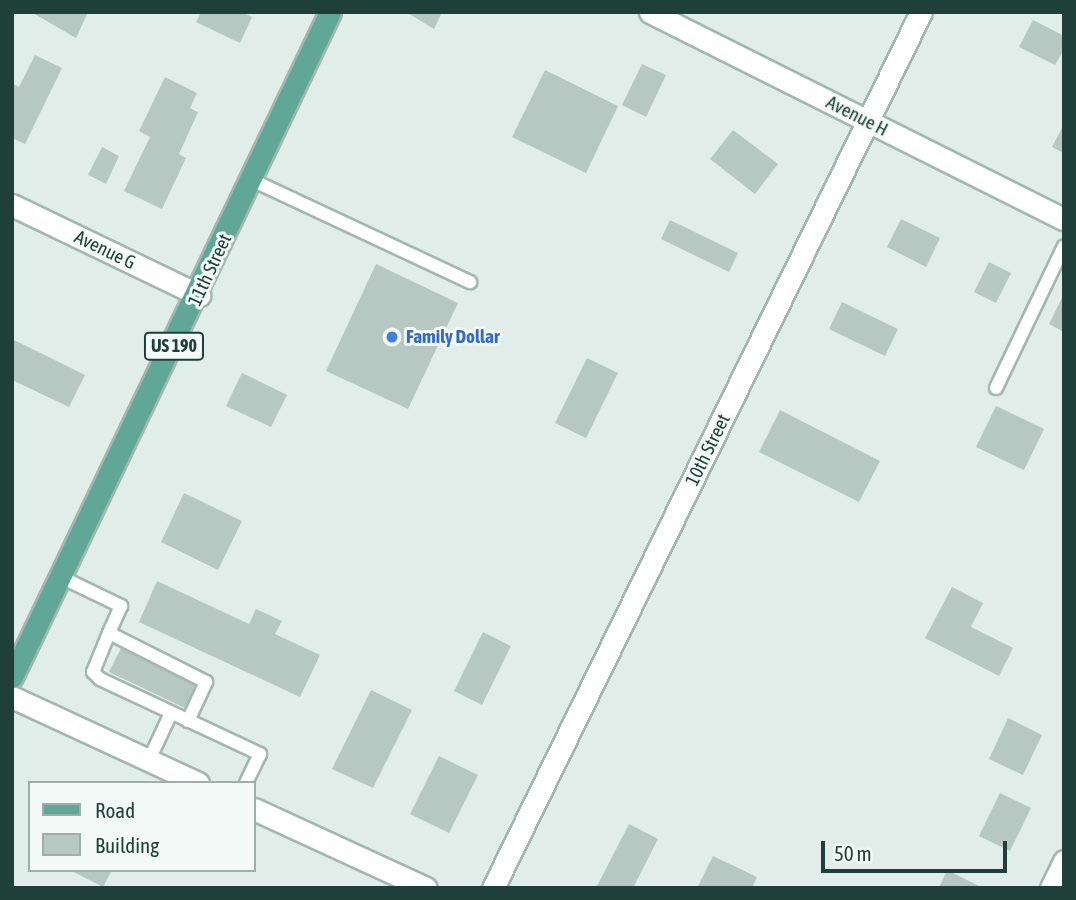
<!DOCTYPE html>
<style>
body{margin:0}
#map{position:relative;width:1076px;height:900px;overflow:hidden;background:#e1ede8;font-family:"Asap Condensed",sans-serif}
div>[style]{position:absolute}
.building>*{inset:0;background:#b6c8c1}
.roads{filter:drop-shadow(2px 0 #a3b6b0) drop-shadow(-2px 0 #a3b6b0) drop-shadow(0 2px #a3b6b0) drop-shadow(0 -2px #a3b6b0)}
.lane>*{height:12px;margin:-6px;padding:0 6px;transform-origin:6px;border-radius:6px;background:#fff}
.street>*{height:21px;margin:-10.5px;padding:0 10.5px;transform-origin:10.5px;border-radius:10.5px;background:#fff}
.secondary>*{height:21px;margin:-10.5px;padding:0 10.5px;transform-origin:10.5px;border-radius:10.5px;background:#fff}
.primary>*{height:21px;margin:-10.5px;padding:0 10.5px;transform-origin:10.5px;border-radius:10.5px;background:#61a797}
.dots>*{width:19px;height:19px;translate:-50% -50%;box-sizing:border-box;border:4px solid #f2f9f6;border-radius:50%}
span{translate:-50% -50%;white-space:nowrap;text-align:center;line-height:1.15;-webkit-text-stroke:6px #f2f9f6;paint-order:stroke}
.shield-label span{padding:2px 5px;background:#f2f9f6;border:2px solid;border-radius:5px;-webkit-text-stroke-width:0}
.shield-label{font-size:18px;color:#1f4038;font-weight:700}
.street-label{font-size:19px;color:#1f4038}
.shop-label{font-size:19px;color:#366cbe;font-weight:700}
.left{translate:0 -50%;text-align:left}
.frame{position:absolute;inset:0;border:14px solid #1f4038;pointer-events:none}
.legend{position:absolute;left:28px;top:781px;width:228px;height:91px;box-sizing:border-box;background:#f2f9f6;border:2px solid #9eafaa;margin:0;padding:9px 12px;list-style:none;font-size:21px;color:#1f4038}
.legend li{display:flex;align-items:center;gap:14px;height:35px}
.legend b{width:35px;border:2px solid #9eafaa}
.scale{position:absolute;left:821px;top:841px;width:186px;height:32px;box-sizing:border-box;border:4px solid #1f4038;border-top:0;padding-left:9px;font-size:21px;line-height:24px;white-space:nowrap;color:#1f4038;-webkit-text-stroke:5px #f2f9f6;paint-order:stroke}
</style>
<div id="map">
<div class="building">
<div style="clip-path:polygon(31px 12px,88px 12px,76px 38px)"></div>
<div style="clip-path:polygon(201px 12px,242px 12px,252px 17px,240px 43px,196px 22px)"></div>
<div style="clip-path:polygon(406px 12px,442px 12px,434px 29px)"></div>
<div style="clip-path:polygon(1033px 20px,1064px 36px,1064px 49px,1055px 65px,1019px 47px)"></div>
<div style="clip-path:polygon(35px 55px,62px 68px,25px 144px,12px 138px,12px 83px,19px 87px)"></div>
<div style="clip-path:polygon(642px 64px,666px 75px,646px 117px,622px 105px)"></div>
<div style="clip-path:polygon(545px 70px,618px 106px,586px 173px,512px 137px)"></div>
<div style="clip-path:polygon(165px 77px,197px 93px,190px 108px,198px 112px,179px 154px,186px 158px,162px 209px,124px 191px,150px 137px,139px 131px)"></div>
<div style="clip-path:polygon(1064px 124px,1064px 153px,1052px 147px)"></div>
<div style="clip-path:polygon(733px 130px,778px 164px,755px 194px,710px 159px)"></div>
<div style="clip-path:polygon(102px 147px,119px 156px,106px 184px,88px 175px)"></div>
<div style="clip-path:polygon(901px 219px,940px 238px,926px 267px,887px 247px)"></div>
<div style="clip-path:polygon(670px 220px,738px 253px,729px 272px,661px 239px)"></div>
<div style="clip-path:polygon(989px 262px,1011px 273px,996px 303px,974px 292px)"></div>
<div style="clip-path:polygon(376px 264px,458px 303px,408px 409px,326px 371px)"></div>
<div style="clip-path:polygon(1064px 294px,1064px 332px,1049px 324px)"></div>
<div style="clip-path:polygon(842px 302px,898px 329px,885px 356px,829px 329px)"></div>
<div style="clip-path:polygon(12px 339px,85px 375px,69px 407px,12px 380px)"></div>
<div style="clip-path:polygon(587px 358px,618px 373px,586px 438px,555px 423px)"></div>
<div style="clip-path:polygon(242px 373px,287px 395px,271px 427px,226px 406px)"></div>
<div style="clip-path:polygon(996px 406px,1044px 429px,1024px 470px,976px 447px)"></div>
<div style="clip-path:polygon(780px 410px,880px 461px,859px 502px,759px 452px)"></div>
<div style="clip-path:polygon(184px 493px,242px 521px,218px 570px,161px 542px)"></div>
<div style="clip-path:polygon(157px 581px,249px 624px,256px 609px,282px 621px,275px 634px,320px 655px,300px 697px,139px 622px)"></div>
<div style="clip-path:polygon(952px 587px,983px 603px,971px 627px,1013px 648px,999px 676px,925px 638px)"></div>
<div style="clip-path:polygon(483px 632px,511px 646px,482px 705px,454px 691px)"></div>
<div style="clip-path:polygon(121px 648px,196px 684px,185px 708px,109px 672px)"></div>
<div style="clip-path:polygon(371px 690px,412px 710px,373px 788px,332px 769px)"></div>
<div style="clip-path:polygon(1008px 718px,1042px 735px,1023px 775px,989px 759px)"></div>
<div style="clip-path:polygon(439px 756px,478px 775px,449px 833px,410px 814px)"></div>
<div style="clip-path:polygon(1000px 793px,1031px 808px,1010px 851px,979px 836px)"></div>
<div style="clip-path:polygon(629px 824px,658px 839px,633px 888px,596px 888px)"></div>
<div style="clip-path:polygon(713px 856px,757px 877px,752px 888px,697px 888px)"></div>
<div style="clip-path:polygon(70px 870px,112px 870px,103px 887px)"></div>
<div style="clip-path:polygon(947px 870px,983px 888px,939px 888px)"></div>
</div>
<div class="roads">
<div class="lane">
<div style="left:252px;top:180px;width:241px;rotate:25.1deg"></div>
<div style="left:996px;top:388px;width:157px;rotate:-64.4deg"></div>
<div style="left:61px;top:577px;width:67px;rotate:25.8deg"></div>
<div style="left:121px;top:606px;width:30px;rotate:114deg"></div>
<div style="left:109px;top:633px;width:109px;rotate:26.8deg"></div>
<div style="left:206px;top:682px;width:43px;rotate:114.8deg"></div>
<div style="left:109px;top:633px;width:42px;rotate:112.3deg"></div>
<div style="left:93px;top:672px;width:10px;rotate:45deg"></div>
<div style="left:100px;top:679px;width:177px;rotate:25.1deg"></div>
<div style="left:260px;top:754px;width:32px;rotate:116deg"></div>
<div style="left:149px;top:760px;width:52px;rotate:-64.9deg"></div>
</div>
<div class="street">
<div style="left:650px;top:12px;width:463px;rotate:26.6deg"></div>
<div style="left:12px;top:205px;width:208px;rotate:25.7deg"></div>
<div style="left:493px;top:888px;width:975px;rotate:-63.96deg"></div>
<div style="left:1051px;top:888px;width:30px;rotate:-64deg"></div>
</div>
<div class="secondary">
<div style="left:12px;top:697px;width:205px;rotate:24.8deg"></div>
<div style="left:254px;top:809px;width:189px;rotate:24.7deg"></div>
</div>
<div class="primary">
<div style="left:12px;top:677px;width:737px;rotate:-64.44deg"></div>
</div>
</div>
<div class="dots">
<div style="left:392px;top:337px;background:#3f7fe0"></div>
</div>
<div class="shield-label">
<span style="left:174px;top:346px">US 190</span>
</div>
<div class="street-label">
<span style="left:857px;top:116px;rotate:27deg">Avenue H</span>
<span style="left:105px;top:250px;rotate:26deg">Avenue G</span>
<span style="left:210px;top:270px;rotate:-65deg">11th Street</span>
<span style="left:708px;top:450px;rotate:-64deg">10th Street</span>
</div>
<div class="shop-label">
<span class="left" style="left:406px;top:337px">Family Dollar</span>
</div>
<div class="frame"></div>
<ul class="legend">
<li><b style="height:9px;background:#61a797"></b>Road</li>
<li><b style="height:19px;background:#b6c8c1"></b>Building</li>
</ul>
<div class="scale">50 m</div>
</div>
